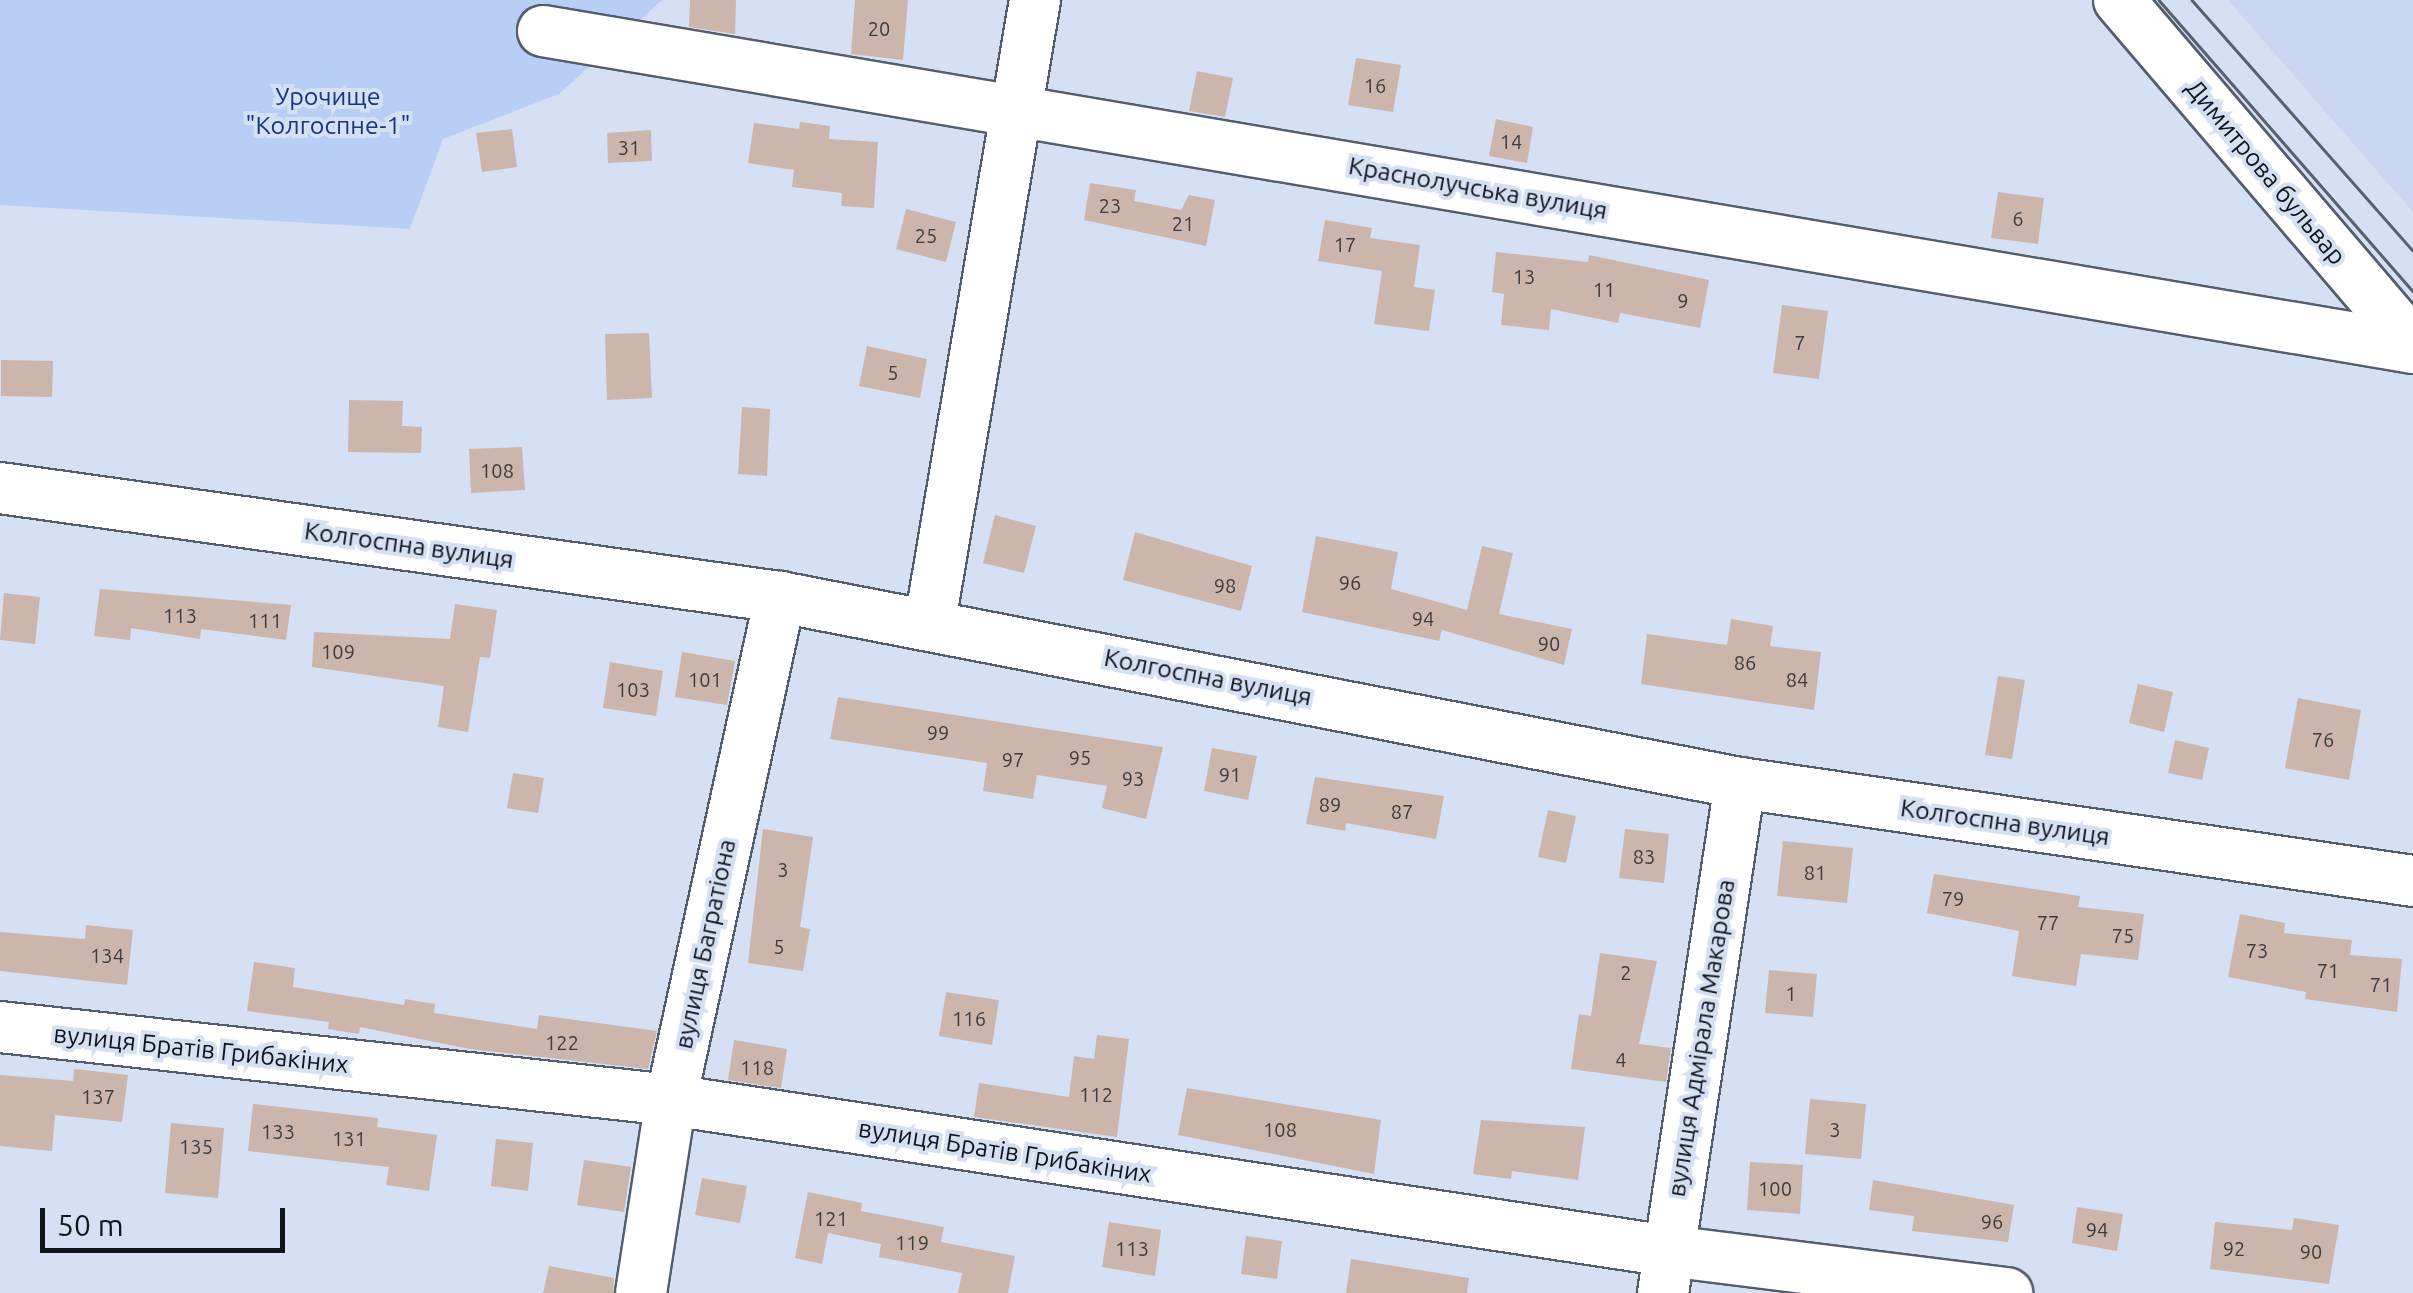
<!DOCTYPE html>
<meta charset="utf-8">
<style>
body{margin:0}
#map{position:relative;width:2413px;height:1293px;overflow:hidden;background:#d5e0f4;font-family:Ubuntu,sans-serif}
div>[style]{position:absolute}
.built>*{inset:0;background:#c8d6f1}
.green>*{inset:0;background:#b9cef5}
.building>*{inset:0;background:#ccb5ab}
.roads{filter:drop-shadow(2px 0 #545d6e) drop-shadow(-2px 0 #545d6e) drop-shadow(0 2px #545d6e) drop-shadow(0 -2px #545d6e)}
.minor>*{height:50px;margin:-25px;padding:0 25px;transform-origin:25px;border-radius:25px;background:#fff}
.tram>*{height:2.5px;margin:-1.25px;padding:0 1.25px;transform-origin:1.25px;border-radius:1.25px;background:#5a616d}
span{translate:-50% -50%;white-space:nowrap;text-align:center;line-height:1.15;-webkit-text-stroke:8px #d5e0f4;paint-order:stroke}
.number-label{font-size:20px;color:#3f3c3f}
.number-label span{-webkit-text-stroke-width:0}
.park-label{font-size:25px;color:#16377d}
.street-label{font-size:25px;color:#10141b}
.scale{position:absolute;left:40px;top:1208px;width:245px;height:45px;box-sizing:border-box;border:5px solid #10141b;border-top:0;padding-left:12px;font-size:30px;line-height:35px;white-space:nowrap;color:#10141b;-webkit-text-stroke:8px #d5e0f4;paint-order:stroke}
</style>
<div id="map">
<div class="built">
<div style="clip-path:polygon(2228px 0,2413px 0,2413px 212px)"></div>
</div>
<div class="green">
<div style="clip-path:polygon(0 0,662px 0,559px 94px,443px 139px,410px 229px,0 205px)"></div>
</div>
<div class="building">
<div style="clip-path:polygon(690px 0,736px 0,735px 34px,689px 27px)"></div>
<div style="clip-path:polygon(855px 0,908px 0,903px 60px,851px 54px)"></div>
<div style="clip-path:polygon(1356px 58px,1401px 65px,1393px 112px,1348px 105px)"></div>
<div style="clip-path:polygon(1197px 71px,1233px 78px,1225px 117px,1189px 111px)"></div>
<div style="clip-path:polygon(1496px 119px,1533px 127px,1527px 163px,1489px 156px)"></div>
<div style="clip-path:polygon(800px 122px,830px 126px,829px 139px,878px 142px,874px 208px,841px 206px,842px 193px,792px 187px,794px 170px,748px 163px,754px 123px,799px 129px)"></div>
<div style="clip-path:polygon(512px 129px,517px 167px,482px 172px,476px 133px)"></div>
<div style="clip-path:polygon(651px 130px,652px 161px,608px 163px,607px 133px)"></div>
<div style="clip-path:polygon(1090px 183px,1136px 190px,1134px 201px,1181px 210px,1189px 195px,1215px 200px,1206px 246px,1084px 220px)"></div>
<div style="clip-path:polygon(1998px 192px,2044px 198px,2038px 244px,1991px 238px)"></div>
<div style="clip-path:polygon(906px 209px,956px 222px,946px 262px,896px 249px)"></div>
<div style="clip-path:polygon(1325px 220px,1372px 228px,1370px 238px,1420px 245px,1414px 287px,1435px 290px,1429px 331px,1374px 324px,1382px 271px,1318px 261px)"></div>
<div style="clip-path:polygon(1496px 252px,1588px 262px,1589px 255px,1709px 280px,1700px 328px,1620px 313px,1618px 323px,1551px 309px,1549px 330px,1501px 325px,1504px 294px,1492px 292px)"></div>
<div style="clip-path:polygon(1782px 305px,1828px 311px,1819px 379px,1773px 373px)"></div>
<div style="clip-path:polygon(649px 333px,652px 398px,607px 400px,605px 334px)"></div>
<div style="clip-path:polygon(867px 346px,927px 359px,920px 398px,859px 386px)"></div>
<div style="clip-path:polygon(1px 360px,53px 361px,52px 397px,1px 396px)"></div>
<div style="clip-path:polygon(349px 400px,403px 401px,402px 426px,422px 427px,421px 453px,348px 452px)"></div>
<div style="clip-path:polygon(742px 407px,770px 409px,767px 476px,738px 474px)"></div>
<div style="clip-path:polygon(522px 447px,525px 490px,471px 493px,469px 449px)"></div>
<div style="clip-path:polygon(995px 515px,1036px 526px,1024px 573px,983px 563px)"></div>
<div style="clip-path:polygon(1135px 532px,1252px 566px,1241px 611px,1123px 580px)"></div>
<div style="clip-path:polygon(1316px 536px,1398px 552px,1391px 589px,1467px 610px,1482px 546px,1513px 553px,1499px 614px,1572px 629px,1564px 665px,1442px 630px,1439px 641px,1302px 612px)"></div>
<div style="clip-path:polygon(100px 589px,291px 605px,286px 640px,201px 629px,200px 639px,131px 628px,130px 640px,94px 636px)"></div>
<div style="clip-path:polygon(4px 593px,40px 597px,35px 644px,0 640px)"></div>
<div style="clip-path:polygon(455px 604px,497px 610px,490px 658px,480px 657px,468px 732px,438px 727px,444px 686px,312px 667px,314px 632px,450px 639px)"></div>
<div style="clip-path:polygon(1731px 619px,1773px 626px,1770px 646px,1821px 652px,1814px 710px,1641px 684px,1647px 634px,1727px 645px)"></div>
<div style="clip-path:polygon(682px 652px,735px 661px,727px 705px,675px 697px)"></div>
<div style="clip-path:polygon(610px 662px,663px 671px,656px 716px,603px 708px)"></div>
<div style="clip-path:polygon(1998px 676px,2025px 680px,2012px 759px,1985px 755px)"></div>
<div style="clip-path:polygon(2138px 684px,2173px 692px,2164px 732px,2129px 723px)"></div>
<div style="clip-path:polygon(838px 697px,1163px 747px,1146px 819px,1102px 808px,1107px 786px,1037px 775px,1033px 799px,983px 791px,987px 763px,830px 739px)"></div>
<div style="clip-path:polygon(2298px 698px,2361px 710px,2349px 780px,2285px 768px)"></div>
<div style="clip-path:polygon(2175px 740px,2209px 748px,2202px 780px,2168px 773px)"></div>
<div style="clip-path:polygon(1212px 748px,1257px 756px,1248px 800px,1204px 791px)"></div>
<div style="clip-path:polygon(513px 773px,544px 778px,538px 813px,507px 808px)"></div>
<div style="clip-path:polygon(1315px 777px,1444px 796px,1436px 839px,1346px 823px,1345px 831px,1306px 824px)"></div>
<div style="clip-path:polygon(1548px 810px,1576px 816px,1566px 863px,1538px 857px)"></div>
<div style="clip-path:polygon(763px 829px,813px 837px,800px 927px,810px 929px,803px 971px,748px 963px)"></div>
<div style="clip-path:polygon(1625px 829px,1669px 834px,1664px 883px,1619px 878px)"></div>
<div style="clip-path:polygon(1783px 841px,1853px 848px,1847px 903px,1777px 896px)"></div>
<div style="clip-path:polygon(1934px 874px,2080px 896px,2078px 907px,2144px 914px,2138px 960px,2081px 954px,2076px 986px,2012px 976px,2019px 931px,1927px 913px)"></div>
<div style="clip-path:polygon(2240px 914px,2285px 923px,2284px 933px,2352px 940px,2350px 955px,2402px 959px,2397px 1012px,2305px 999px,2306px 992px,2228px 977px)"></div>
<div style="clip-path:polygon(86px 925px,133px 930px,127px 985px,0 971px,0 932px,85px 939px)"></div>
<div style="clip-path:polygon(1600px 953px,1657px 961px,1639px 1044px,1671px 1048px,1666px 1082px,1571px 1069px,1579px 1014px,1591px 1016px)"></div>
<div style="clip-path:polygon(254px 962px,295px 968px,293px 987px,404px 1005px,405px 999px,435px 1004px,434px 1013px,537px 1029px,539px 1015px,657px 1031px,648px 1069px,470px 1049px,360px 1027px,359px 1034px,328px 1029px,329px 1022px,247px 1011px)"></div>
<div style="clip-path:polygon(1769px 970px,1817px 974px,1813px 1017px,1765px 1013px)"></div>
<div style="clip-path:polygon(946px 992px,999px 1000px,992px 1045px,939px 1036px)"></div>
<div style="clip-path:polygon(1097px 1035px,1129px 1039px,1117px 1137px,974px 1117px,979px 1083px,1069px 1097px,1074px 1056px,1094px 1059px)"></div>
<div style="clip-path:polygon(734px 1040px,787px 1049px,781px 1088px,728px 1080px)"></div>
<div style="clip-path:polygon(74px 1069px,128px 1075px,122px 1122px,55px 1115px,52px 1151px,0 1146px,0 1075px,73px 1081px)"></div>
<div style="clip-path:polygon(1187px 1088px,1381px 1120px,1374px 1174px,1178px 1135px)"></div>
<div style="clip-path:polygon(1810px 1099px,1866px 1104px,1861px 1159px,1805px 1154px)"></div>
<div style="clip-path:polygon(253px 1104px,378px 1118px,377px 1127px,437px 1135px,429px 1191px,386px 1185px,389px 1167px,248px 1151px)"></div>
<div style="clip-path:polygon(1481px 1120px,1585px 1127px,1578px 1180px,1512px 1171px,1511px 1179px,1473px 1174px)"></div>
<div style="clip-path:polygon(171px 1123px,224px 1128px,218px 1198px,165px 1193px)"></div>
<div style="clip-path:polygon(496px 1139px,533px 1143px,528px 1191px,491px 1186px)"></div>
<div style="clip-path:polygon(584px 1160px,631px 1167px,624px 1212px,577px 1205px)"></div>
<div style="clip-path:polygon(1750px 1162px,1803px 1165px,1800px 1214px,1747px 1210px)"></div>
<div style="clip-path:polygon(702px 1178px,747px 1186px,740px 1223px,695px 1215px)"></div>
<div style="clip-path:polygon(1873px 1180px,2014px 1205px,2008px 1242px,1912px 1231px,1914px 1216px,1869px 1210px)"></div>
<div style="clip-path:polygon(808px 1192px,862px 1203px,861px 1211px,944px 1227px,941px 1242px,1015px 1256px,1008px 1293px,958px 1293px,962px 1273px,879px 1257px,881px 1244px,828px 1233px,822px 1264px,795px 1258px)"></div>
<div style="clip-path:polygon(2077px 1207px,2123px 1214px,2117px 1251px,2072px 1243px)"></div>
<div style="clip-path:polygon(2294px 1218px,2339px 1225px,2329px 1284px,2210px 1269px,2215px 1222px,2292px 1230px)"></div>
<div style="clip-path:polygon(1109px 1222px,1161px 1230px,1155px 1276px,1102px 1267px)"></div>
<div style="clip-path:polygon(1246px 1236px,1282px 1241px,1277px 1279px,1241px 1274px)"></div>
<div style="clip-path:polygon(1351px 1259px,1469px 1278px,1467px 1293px,1346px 1293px)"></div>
<div style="clip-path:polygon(549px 1266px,614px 1278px,613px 1293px,543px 1293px)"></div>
</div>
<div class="roads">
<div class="minor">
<div style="left:2119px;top:0;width:453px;rotate:49.5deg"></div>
<div style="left:543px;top:31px;width:1897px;rotate:9.62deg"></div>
<div style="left:0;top:488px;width:788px;rotate:7.96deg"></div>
<div style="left:780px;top:597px;width:978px;rotate:10.97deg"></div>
<div style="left:1740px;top:783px;width:680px;rotate:8.28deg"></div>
<div style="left:930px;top:622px;width:631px;rotate:-80.42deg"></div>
<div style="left:0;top:1027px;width:675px;rotate:6.21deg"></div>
<div style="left:671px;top:1100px;width:1008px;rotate:8.61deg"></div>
<div style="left:1668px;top:1251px;width:342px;rotate:7.1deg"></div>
<div style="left:641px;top:1293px;width:195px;rotate:-81.2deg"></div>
<div style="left:671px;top:1100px;width:515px;rotate:-77.77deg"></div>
<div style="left:1663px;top:1293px;width:516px;rotate:-81.41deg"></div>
</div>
</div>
<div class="tram">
<div style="left:2159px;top:0;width:386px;rotate:48.9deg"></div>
<div style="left:2192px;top:0;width:334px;rotate:48.6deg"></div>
</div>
<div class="number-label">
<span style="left:879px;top:28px">20</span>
<span style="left:1375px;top:85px">16</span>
<span style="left:1511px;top:141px">14</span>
<span style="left:629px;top:147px">31</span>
<span style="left:1110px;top:205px">23</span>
<span style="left:2018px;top:218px">6</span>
<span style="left:1183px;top:223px">21</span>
<span style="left:926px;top:235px">25</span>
<span style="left:1345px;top:244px">17</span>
<span style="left:1524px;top:276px">13</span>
<span style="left:1604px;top:289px">11</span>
<span style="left:1683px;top:300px">9</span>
<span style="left:1800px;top:342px">7</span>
<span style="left:893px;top:372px">5</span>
<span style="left:497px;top:470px">108</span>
<span style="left:1350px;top:582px">96</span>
<span style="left:1225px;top:585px">98</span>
<span style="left:180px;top:615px">113</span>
<span style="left:1423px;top:618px">94</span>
<span style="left:265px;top:620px">111</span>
<span style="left:1549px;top:643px">90</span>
<span style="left:338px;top:651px">109</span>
<span style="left:1745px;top:662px">86</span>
<span style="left:705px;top:679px">101</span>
<span style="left:1797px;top:679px">84</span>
<span style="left:633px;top:689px">103</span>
<span style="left:938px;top:732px">99</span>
<span style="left:2323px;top:739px">76</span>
<span style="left:1080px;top:757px">95</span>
<span style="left:1013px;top:759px">97</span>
<span style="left:1230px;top:774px">91</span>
<span style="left:1133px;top:778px">93</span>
<span style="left:1330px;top:804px">89</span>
<span style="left:1402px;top:811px">87</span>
<span style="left:1644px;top:856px">83</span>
<span style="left:783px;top:869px">3</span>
<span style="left:1815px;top:872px">81</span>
<span style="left:1953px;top:898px">79</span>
<span style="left:2048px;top:922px">77</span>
<span style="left:2123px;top:935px">75</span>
<span style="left:779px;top:946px">5</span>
<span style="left:2257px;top:950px">73</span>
<span style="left:107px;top:955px">134</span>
<span style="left:2328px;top:970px">71</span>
<span style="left:1626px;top:972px">2</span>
<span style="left:2381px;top:984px">71</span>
<span style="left:1791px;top:993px">1</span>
<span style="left:969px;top:1018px">116</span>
<span style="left:562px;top:1042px">122</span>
<span style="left:1621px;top:1059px">4</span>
<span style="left:757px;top:1067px">118</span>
<span style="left:1096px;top:1094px">112</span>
<span style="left:98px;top:1096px">137</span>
<span style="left:1280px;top:1129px">108</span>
<span style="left:1835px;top:1129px">3</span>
<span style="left:278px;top:1131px">133</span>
<span style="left:349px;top:1138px">131</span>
<span style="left:196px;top:1146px">135</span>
<span style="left:1775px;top:1188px">100</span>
<span style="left:831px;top:1218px">121</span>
<span style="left:1992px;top:1221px">96</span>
<span style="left:2097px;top:1229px">94</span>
<span style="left:912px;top:1242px">119</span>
<span style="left:1132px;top:1248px">113</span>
<span style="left:2234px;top:1248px">92</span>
<span style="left:2311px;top:1251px">90</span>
</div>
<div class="park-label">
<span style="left:328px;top:111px">Урочище<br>"Колгоспне-1"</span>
</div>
<div class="street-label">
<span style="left:2266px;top:172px;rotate:50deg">Димитрова бульвар</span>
<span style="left:1478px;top:188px;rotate:10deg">Краснолучська вулиця</span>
<span style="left:409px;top:545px;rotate:8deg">Колгоспна вулиця</span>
<span style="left:1208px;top:677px;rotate:11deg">Колгоспна вулиця</span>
<span style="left:2005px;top:822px;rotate:8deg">Колгоспна вулиця</span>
<span style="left:705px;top:944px;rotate:-78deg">вулиця Багратіона</span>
<span style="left:1701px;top:1038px;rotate:-81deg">вулиця Адмірала Макарова</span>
<span style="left:201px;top:1049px;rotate:6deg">вулиця Братів Грибакіних</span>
<span style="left:1005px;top:1151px;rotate:9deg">вулиця Братів Грибакіних</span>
</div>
<div class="scale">50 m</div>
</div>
